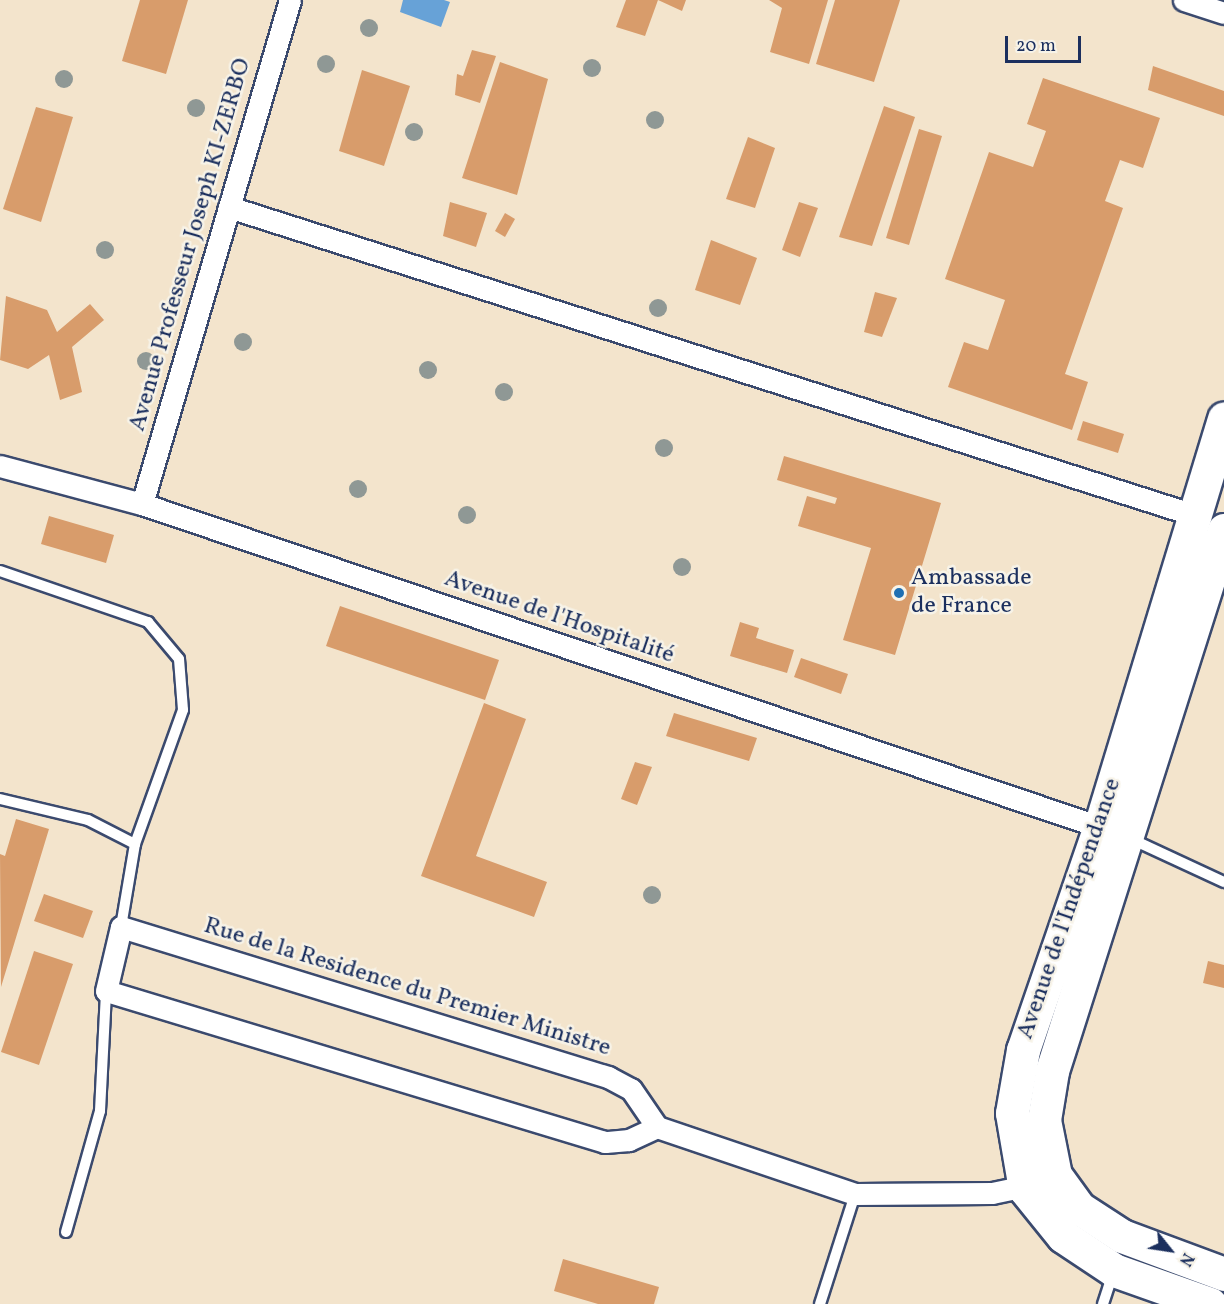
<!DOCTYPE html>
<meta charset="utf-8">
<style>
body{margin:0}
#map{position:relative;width:1224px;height:1304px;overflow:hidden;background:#f3e4cc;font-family:Vollkorn,serif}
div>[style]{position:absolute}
.water>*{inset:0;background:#67a2d7}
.building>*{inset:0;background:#d89c6b}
.roads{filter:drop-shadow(2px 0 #3b4a6e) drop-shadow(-2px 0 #3b4a6e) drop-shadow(0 2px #3b4a6e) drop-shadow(0 -2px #3b4a6e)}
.lane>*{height:10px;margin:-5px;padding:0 5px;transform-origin:5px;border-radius:5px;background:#fff}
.street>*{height:21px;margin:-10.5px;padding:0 10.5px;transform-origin:10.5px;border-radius:10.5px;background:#fff}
.primary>*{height:33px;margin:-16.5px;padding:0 16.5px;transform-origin:16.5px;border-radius:16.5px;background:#fff}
.trees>*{width:18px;height:18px;margin:-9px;border-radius:50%;background:#8f9895}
.dots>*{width:16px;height:16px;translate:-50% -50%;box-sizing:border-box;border:3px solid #f7f3e8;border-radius:50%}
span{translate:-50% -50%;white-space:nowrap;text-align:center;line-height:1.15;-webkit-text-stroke:5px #f7f3e8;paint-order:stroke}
.street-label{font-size:24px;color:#1b2f5e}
.poi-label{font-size:24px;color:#1b2f5e}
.left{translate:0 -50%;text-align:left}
.north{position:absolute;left:1140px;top:1220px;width:60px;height:60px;-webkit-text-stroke:4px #f7f3e8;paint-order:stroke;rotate:120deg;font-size:16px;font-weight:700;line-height:24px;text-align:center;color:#1b2f5e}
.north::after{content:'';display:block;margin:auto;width:21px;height:27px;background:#1b2f5e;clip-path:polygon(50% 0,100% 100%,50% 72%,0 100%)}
.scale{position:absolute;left:1005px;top:36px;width:76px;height:27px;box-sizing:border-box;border:3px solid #1b2f5e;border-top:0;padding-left:8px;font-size:18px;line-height:21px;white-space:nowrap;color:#1b2f5e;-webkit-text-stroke:4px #f7f3e8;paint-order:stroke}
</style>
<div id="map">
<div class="water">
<div style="clip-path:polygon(403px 0,444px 0,450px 2px,441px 27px,400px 12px)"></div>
</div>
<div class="building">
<div style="clip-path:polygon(140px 0,188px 0,166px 74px,122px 61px)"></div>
<div style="clip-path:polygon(626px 0,658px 0,645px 36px,616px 27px)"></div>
<div style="clip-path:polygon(658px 0,686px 0,682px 11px)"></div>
<div style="clip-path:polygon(769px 0,828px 0,809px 64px,770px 52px,782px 8px)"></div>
<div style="clip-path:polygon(835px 0,900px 0,874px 82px,816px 64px)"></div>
<div style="clip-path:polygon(472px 50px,496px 56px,480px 103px,455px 95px,457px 74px,463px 76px)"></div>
<div style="clip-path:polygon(500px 62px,548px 79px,517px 195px,462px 178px)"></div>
<div style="clip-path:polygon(1153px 66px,1224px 91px,1224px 116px,1148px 90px)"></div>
<div style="clip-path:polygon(362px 70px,410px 86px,384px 166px,339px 151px)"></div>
<div style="clip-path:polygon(1043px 78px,1160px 118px,1143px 168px,1120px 160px,1105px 201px,1123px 208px,1065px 374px,1088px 382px,1072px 430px,948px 387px,964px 342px,988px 350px,1005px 300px,945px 279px,989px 152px,1033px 167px,1046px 131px,1027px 124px)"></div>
<div style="clip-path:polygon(884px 106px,915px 117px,872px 246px,839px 237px)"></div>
<div style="clip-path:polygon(36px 107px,73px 117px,41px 222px,3px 209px)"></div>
<div style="clip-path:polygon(919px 129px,942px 136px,909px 245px,886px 238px)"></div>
<div style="clip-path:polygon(748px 137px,775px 148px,755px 208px,726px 199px)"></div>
<div style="clip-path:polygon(450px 202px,487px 213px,476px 247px,443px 236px)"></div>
<div style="clip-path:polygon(799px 202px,818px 208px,800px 257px,782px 250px)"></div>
<div style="clip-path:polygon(505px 213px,515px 219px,505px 237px,495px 231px)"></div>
<div style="clip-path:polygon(711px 240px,757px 258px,740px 305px,695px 290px)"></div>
<div style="clip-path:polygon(875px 292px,897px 298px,882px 337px,864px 332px)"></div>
<div style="clip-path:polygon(6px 296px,47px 310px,57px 332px,90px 304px,104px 320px,72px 347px,82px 392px,60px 400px,49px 355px,28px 369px,0 360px)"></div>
<div style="clip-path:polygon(1083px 421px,1124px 434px,1118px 453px,1077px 440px)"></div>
<div style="clip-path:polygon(784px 456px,941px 503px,895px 655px,843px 640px,871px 548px,798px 526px,807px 496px,835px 504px,837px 498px,777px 480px)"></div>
<div style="clip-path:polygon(49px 516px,114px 535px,106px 563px,41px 544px)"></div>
<div style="clip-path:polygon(340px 606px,499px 660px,485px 700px,326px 646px)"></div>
<div style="clip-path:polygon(740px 622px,759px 628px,756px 638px,794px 650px,787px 673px,730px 656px)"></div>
<div style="clip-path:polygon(801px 658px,848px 674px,841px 694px,794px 677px)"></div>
<div style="clip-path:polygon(484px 703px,526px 719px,476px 856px,547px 882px,534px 917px,421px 876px)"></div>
<div style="clip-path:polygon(674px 713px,757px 738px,749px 761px,666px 736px)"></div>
<div style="clip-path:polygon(635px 762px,652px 767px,637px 805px,621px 799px)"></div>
<div style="clip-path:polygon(16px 819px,49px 829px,1px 987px,0 854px,5px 856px)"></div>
<div style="clip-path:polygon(44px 894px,93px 911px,83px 938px,34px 921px)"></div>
<div style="clip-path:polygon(34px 951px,73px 964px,39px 1065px,1px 1052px)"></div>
<div style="clip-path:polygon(1208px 961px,1224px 965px,1224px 988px,1203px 983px)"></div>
<div style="clip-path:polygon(563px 1259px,659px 1287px,654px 1304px,598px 1304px,554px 1291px)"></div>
</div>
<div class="roads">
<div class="lane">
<div style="left:0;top:571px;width:157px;rotate:19deg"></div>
<div style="left:148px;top:622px;width:48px;rotate:50deg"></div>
<div style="left:179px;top:659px;width:51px;rotate:85.5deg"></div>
<div style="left:183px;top:710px;width:142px;rotate:109.7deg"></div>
<div style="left:135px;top:844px;width:84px;rotate:99.6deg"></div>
<div style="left:0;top:799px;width:90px;rotate:13.4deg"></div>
<div style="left:88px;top:820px;width:53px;rotate:27.1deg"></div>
<div style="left:1129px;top:838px;width:105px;rotate:24.9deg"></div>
<div style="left:66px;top:1232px;width:126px;rotate:-74.3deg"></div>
<div style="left:100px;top:1111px;width:120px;rotate:-87.1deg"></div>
<div style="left:820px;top:1304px;width:115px;rotate:-72.3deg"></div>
<div style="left:1103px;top:1304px;width:33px;rotate:-72deg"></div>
</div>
<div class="street">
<div style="left:1184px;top:0;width:42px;rotate:18deg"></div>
<div style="left:229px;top:207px;width:1013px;rotate:17.7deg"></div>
<div style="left:0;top:466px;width:147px;rotate:15deg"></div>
<div style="left:142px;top:504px;width:1011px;rotate:18.63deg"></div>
<div style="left:142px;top:504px;width:525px;rotate:-73.64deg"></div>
<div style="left:657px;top:1127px;width:31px;rotate:155deg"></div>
<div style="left:629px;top:1140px;width:24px;rotate:175deg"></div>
<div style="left:605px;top:1142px;width:521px;rotate:-163.16deg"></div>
<div style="left:106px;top:991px;width:66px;rotate:-76.8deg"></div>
<div style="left:121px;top:927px;width:510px;rotate:17.12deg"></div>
<div style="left:608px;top:1077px;width:26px;rotate:28deg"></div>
<div style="left:631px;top:1089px;width:46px;rotate:55.6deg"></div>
<div style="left:657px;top:1127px;width:209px;rotate:18.7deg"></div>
<div style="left:855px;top:1194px;width:137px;rotate:-0.4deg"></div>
<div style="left:992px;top:1193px;width:44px;rotate:-11.8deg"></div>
</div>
<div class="primary">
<div style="left:1224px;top:530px;width:568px;rotate:107.64deg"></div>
<div style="left:1052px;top:1071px;width:50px;rotate:99.3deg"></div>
<div style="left:1044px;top:1120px;width:56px;rotate:78.7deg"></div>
<div style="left:1055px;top:1175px;width:41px;rotate:54deg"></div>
<div style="left:1079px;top:1208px;width:51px;rotate:33.1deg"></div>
<div style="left:1122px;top:1236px;width:109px;rotate:20.4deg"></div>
<div style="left:1210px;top:1304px;width:102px;rotate:-160.5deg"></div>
<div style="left:1114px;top:1270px;width:61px;rotate:-146.3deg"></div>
<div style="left:1063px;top:1236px;width:60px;rotate:-129deg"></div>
<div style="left:1025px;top:1189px;width:77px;rotate:-99.7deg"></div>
<div style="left:1012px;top:1113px;width:64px;rotate:-80.1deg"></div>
<div style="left:1023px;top:1050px;width:236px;rotate:-71deg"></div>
<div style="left:1100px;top:827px;width:427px;rotate:-73.1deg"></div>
</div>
</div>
<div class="trees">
<div style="left:369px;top:28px"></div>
<div style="left:326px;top:64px"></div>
<div style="left:592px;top:68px"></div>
<div style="left:64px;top:79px"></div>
<div style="left:196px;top:108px"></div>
<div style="left:655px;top:120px"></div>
<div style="left:414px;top:132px"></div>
<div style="left:105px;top:250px"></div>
<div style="left:658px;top:308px"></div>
<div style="left:243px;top:342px"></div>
<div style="left:146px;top:361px"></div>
<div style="left:428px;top:370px"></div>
<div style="left:504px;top:392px"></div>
<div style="left:664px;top:448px"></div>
<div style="left:358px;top:489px"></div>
<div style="left:467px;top:515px"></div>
<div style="left:682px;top:567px"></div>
<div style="left:652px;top:895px"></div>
</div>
<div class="dots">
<div style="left:899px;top:593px;background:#1f6fb2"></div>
</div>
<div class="street-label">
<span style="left:191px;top:245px;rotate:-74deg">Avenue Professeur Joseph KI-ZERBO</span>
<span style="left:559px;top:618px;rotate:19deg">Avenue de l'Hospitalité</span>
<span style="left:1070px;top:909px;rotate:-71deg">Avenue de l'Indépendance</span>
<span style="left:407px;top:988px;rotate:17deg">Rue de la Residence du Premier Ministre</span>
</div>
<div class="poi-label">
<span class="left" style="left:911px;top:593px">Ambassade<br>de France</span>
</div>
<div class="north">N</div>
<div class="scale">20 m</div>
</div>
